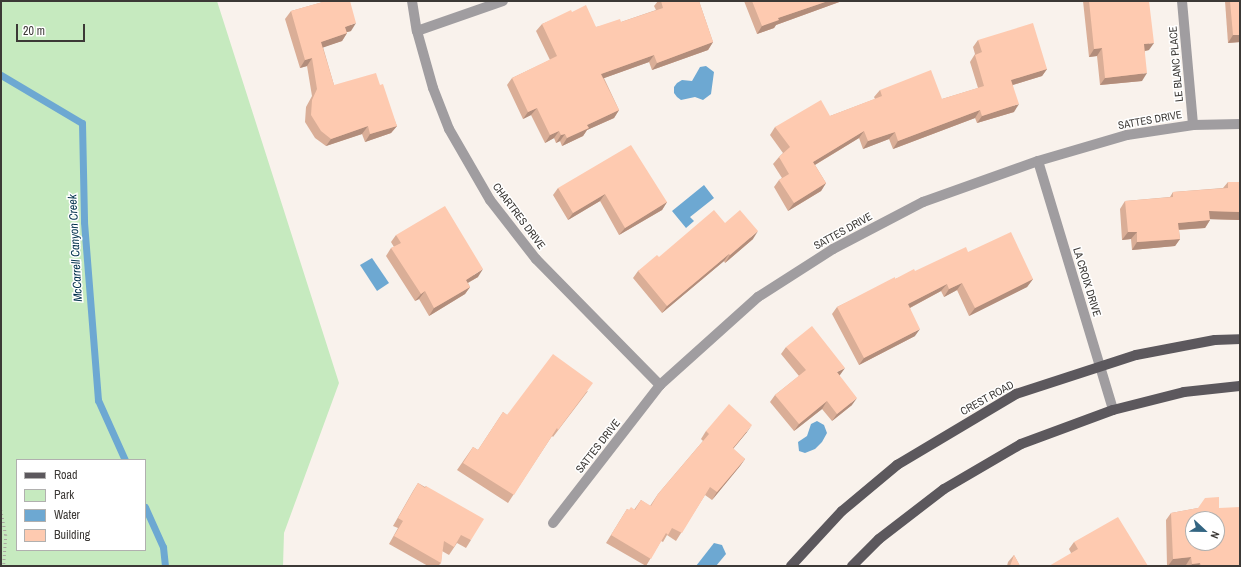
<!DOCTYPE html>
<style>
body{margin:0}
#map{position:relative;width:1241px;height:567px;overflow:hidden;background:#f9f2ec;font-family:"Archivo Narrow",sans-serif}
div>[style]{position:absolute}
.green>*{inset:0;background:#c6eabf}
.water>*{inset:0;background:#6da8d2}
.stream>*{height:7px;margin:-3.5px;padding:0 3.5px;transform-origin:3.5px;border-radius:3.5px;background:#6da8d2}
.path>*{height:2.5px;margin-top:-1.25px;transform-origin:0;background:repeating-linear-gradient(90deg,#aba6a1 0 1px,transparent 0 4px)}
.minor>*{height:10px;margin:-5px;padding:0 5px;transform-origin:5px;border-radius:5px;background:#a09da0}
.major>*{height:10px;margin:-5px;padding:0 5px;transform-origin:5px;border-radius:5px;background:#5c585d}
.wall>*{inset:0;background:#daae97}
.shaded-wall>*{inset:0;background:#b28d7b}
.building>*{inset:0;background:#fecab0}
span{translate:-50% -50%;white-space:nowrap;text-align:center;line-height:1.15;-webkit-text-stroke:3px #fff;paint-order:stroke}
.street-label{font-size:11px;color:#3c3936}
.water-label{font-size:12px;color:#00304c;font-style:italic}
.frame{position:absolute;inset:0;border:2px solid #3c3936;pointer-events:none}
.legend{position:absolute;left:16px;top:459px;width:130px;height:92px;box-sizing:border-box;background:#fff;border:1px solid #b1b0af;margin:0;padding:5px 7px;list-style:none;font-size:12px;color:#3c3936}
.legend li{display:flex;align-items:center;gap:8px;height:20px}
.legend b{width:20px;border:1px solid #b1b0af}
.north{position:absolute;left:1185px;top:511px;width:40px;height:40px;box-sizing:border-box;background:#fff;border:1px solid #b1b0af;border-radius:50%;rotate:112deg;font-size:11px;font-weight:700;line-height:16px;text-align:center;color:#3c3936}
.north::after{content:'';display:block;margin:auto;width:14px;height:18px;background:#336582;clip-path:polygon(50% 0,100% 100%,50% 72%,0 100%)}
.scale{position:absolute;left:16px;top:24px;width:69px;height:18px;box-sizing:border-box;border:2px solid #3c3936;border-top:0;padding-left:5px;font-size:12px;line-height:14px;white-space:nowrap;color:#3c3936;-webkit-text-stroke:3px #fff;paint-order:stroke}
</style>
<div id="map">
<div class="green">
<div style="clip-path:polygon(evenodd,1px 1px,217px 1px,339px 383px,284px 533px,283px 566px,1px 566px,1px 1px,17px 460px,145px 460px,145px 550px,17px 550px,17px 460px)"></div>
</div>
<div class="water">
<div style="clip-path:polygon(706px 66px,714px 72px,711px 94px,703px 100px,695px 97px,681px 100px,677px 97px,674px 93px,674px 87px,677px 83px,682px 80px,692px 81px,700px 67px)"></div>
<div style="clip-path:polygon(704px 185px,714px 198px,690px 217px,694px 221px,686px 228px,672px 211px)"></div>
<div style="clip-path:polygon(372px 258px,389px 283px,377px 291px,360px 265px)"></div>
<div style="clip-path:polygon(817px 421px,824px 425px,827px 433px,822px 442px,815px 449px,805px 453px,799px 451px,798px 442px,807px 436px,811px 424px)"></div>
<div style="clip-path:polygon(714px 543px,722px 545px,726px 554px,716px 566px,696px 566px)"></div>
</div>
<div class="stream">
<div style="left:1px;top:75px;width:94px;rotate:30.7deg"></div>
<div style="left:82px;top:123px;width:99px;rotate:88.8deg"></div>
<div style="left:84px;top:222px;width:179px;rotate:85.5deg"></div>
<div style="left:98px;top:400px;width:66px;rotate:65.8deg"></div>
<div style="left:145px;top:507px;width:44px;rotate:65.8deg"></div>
<div style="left:163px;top:547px;width:19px;rotate:84deg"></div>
</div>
<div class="path">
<div style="left:1px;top:510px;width:25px;rotate:79deg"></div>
<div style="left:6px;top:535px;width:31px;rotate:94deg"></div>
</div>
<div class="minor">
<div style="left:412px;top:1px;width:30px;rotate:81deg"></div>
<div style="left:417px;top:31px;width:59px;rotate:74.3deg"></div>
<div style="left:433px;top:88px;width:44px;rotate:68.7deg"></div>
<div style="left:449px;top:129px;width:82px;rotate:60deg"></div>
<div style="left:490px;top:200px;width:75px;rotate:52.1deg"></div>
<div style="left:536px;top:259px;width:177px;rotate:45.5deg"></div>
<div style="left:1182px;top:1px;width:124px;rotate:84.9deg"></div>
<div style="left:417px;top:31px;width:91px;rotate:-19.2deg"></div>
<div style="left:1038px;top:161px;width:260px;rotate:73.2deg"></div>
<div style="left:553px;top:523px;width:175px;rotate:-52.2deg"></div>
<div style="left:660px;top:385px;width:132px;rotate:-41.9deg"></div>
<div style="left:758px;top:297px;width:89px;rotate:-32.6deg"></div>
<div style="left:833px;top:249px;width:102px;rotate:-27.6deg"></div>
<div style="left:923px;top:202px;width:122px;rotate:-19.6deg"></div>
<div style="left:1038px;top:161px;width:93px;rotate:-16.3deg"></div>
<div style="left:1127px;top:135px;width:67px;rotate:-8.6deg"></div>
<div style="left:1193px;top:125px;width:47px;rotate:-1.2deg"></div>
</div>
<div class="major">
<div style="left:791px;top:566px;width:75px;rotate:-47.2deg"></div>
<div style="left:842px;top:511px;width:72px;rotate:-39.9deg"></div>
<div style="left:897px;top:465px;width:139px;rotate:-30.8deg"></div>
<div style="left:1016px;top:394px;width:126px;rotate:-18deg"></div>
<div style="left:1136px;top:355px;width:80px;rotate:-10.8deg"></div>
<div style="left:1215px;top:340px;width:25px;rotate:-2deg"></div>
<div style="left:852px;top:566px;width:38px;rotate:-45deg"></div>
<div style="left:879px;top:539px;width:82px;rotate:-37.6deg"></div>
<div style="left:944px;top:489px;width:89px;rotate:-30.3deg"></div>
<div style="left:1021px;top:444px;width:98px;rotate:-20.3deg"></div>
<div style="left:1113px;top:410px;width:73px;rotate:-14.2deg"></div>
<div style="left:1184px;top:392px;width:56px;rotate:-6.1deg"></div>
</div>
<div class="wall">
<div style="clip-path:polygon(323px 1px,350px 1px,351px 31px,347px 32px,347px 33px,342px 41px,323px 47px,334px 85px,380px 85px,397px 126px,391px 133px,365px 142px,362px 134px,326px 146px,315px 138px,305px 122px,306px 107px,312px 96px,307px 66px,300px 68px,285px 19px,291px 11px,323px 2px)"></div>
<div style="clip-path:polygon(658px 1px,699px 1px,713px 42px,708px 50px,652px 70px,649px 62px,604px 78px,619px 110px,614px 118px,587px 130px,583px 136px,562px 146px,560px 141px,556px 143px,554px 138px,545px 143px,531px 115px,523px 119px,507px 85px,512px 78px,550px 60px,536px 31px,542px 24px,572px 12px,596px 27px,621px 22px,656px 10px,654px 6px)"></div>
<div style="clip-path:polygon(744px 1px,842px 1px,776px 25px,774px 28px,757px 34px)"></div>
<div style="clip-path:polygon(1083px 1px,1149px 1px,1149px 50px,1145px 51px,1142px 81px,1100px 85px,1097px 56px,1089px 57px)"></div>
<div style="clip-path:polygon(1225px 1px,1240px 1px,1240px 42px,1228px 43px)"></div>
<div style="clip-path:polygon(978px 40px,1047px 69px,1042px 76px,1013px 85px,1014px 112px,977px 123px,975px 118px,893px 149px,889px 139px,863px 149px,859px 138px,815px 165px,826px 183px,821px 191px,788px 211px,774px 187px,779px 180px,782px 178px,773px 164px,779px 157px,783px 153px,770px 135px,775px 127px,830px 116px,875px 99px,874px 97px,880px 90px,942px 99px,978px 88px,970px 62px,975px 54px,973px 47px)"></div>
<div style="clip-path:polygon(1228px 182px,1240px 182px,1240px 220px,1210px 219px,1210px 220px,1205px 228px,1179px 230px,1180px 239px,1175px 246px,1132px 250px,1131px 239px,1122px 240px,1120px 209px,1125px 201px,1170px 197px,1173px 192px,1223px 188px)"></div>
<div style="clip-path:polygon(558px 188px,667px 202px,662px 210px,619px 235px,600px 201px,568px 220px,553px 195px)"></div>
<div style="clip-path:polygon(725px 223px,753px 239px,725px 263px,724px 261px,662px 313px,633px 278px,638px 271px)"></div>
<div style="clip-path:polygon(396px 235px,478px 277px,468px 283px,470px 287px,465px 294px,429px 316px,419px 299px,415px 301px,386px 256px,391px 248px,394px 247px,391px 242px)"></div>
<div style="clip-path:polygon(968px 252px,1033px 279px,1027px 287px,969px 316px,957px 290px,944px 297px,941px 291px,910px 308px,915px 336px,859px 365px,832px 314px,837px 307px,895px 279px)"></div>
<div style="clip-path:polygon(786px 347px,840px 375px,839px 376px,852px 405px,832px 421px,822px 409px,794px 431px,770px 402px,775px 395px,799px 376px,781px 354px)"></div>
<div style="clip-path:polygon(588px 391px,553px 437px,552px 436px,508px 503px,457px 470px,473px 447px,478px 450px,503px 412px,507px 415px)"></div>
<div style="clip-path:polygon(706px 431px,747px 432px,733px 449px,745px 459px,740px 466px,712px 500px,705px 495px,676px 541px,667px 535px,663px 542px,661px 541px,646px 566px,606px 543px,627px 509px,629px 510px,634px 510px,641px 500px,650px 506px,658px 494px,703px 441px,701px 439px)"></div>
<div style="clip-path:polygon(418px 483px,425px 487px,426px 486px,471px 540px,466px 548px,457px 543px,449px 555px,442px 551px,441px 563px,438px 566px,428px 566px,389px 544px,398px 528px,393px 526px,413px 491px)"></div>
<div style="clip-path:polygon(1198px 508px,1219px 508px,1240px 566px,1186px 566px,1186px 565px,1167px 566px,1166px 520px,1171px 513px)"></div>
<div style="clip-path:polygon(1074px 542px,1148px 566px,1071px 553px,1069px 549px)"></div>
<div style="clip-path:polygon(1014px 555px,1020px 566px,1007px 566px,1008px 562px)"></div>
</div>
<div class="shaded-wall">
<div style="clip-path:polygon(828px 1px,842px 1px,776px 25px,774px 28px,757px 34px,762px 26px,778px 18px)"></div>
<div style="clip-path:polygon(356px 23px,351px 31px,340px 34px,345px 27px)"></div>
<div style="clip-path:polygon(347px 33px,342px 41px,316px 50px,321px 42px)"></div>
<div style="clip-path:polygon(1233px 35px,1240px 35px,1240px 42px,1228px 43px)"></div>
<div style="clip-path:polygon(713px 42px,708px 50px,652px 70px,657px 63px)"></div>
<div style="clip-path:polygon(1154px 43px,1149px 50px,1139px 52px,1144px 44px)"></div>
<div style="clip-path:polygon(1102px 48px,1097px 56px,1089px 57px,1094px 49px)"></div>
<div style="clip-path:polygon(654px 55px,649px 62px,596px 81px,601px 74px)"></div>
<div style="clip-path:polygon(312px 58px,307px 66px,300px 68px,305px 60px)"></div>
<div style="clip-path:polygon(1047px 69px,1042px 76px,1006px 87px,1011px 80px)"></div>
<div style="clip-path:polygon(1147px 73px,1142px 81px,1100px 85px,1105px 78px)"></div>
<div style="clip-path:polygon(1019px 104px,1014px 112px,977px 123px,982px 116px)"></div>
<div style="clip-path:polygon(537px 108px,531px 115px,523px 119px,528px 112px)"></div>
<div style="clip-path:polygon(619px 110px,614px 118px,587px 130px,583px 136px,562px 146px,567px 138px,587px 125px)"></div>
<div style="clip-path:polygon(980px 110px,975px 118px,893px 149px,898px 141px)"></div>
<div style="clip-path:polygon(368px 126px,362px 134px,326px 146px,331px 139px)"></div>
<div style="clip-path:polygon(397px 126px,391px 133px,365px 142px,370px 134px)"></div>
<div style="clip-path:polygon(559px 131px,554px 138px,545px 143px,550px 135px)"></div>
<div style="clip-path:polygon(864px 131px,859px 138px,808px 169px,813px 162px)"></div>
<div style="clip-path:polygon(895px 132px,889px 139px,863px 149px,868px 141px)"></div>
<div style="clip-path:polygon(565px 134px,560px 141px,556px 143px,561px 135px)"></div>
<div style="clip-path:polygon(826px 183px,821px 191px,788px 211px,794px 203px)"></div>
<div style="clip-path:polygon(605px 194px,600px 201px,568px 220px,573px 213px)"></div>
<div style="clip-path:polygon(667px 202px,662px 210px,619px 235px,625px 228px)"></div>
<div style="clip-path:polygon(1209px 211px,1240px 212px,1240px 220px,1204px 219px)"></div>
<div style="clip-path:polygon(1210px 220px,1205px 228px,1173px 230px,1178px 223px)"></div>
<div style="clip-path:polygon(758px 231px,753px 239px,725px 263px,730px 255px)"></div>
<div style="clip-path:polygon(1128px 232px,1137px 232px,1131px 239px,1122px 240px)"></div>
<div style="clip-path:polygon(1180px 239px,1175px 246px,1132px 250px,1137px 242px)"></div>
<div style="clip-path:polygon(729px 254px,724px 261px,662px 313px,667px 306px)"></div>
<div style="clip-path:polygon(483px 269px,478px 277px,460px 287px,466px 280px)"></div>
<div style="clip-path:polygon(1033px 279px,1027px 287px,969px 316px,975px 308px)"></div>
<div style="clip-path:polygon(962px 283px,957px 290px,944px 297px,949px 289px)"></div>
<div style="clip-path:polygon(947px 284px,941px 291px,902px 312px,908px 304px)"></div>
<div style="clip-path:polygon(470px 287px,465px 294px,429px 316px,434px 308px)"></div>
<div style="clip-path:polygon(425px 291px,419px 299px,415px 301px,421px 294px)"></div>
<div style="clip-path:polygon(920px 329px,915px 336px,859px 365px,864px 358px)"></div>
<div style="clip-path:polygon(845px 368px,840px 375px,831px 380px,837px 372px)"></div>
<div style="clip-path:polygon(857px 398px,852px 405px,832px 421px,837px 414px)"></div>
<div style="clip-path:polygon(827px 401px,822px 409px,794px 431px,799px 424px)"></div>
<div style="clip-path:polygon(752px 425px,747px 432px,727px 456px,733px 448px)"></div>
<div style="clip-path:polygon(745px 459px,740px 466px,712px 500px,717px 492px)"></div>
<div style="clip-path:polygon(1191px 557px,1186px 565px,1168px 566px,1173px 559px)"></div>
<div style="clip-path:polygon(1200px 563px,1199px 566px,1191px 566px,1192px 564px)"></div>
<div style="clip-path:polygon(1240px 565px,1240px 566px,1226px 566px)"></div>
</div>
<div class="building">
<div style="clip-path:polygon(326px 1px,350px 1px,356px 23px,345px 27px,347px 33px,321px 42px,334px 85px,376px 73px,380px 85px,383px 84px,397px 126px,370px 134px,368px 126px,331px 139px,321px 131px,311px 115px,312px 100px,317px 89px,312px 58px,305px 60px,291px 11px)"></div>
<div style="clip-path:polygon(661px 1px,699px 1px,713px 42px,657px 63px,654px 55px,601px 74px,619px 110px,587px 125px,589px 128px,567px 138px,565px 134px,561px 135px,559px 131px,550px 135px,537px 108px,528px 112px,512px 78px,557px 56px,542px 24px,571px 10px,572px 12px,586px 5px,596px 27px,620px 19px,621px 22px,663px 8px)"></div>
<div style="clip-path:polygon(752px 1px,828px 1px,778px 18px,779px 20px,762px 26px)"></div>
<div style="clip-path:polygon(1089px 1px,1149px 1px,1154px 43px,1144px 44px,1147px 73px,1105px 78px,1102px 48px,1094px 49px)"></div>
<div style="clip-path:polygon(1230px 1px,1240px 1px,1240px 35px,1233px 35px)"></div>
<div style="clip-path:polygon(1033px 23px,1047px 69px,1011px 80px,1019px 104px,982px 116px,980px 110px,898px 141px,895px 132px,868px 141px,864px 131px,813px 162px,826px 183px,794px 203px,779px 180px,789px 174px,779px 157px,790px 147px,775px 127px,821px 100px,830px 116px,882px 96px,880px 90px,931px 70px,942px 99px,984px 86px,975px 55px,982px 52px,978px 40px)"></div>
<div style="clip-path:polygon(631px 145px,667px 202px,625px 228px,605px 194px,573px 213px,558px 188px)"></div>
<div style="clip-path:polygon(1228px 182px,1240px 182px,1240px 212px,1209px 211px,1210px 220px,1178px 223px,1180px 239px,1137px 242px,1137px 232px,1128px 232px,1125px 201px,1173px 197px,1173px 192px,1228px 188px)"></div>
<div style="clip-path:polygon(445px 206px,483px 269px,466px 280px,470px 287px,434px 308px,425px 291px,421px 294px,391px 248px,401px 243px,396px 235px)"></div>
<div style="clip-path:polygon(714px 210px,725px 223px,740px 210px,758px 231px,730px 255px,729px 254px,667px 306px,638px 271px,657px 255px,659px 257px)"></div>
<div style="clip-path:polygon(1011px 232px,1033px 279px,975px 308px,962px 283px,949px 289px,947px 284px,908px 304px,920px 329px,864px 358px,837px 307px,895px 277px,895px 279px,914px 269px,915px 271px,966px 247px,968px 252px)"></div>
<div style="clip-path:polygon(812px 326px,845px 368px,837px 372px,857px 398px,837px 414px,827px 401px,799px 424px,775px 395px,806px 370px,786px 347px)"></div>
<div style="clip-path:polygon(553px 354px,593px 383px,558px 430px,557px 428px,514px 495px,463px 463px,473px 447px,478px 450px,503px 412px,507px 415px)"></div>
<div style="clip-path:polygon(729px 404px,752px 425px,733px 448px,745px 459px,717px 492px,710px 487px,682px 533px,672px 528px,668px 535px,666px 533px,651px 559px,611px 535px,627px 509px,629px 510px,631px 507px,635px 510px,641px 500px,651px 506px,658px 494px,709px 434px,706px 431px)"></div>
<div style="clip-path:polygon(418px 483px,425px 488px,426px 486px,484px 519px,471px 540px,461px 535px,454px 547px,444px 541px,441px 563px,394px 536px,403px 521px,398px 518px)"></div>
<div style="clip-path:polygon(evenodd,1219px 497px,1219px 508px,1240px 507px,1240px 565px,1226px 566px,1201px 566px,1200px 563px,1192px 564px,1191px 557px,1173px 559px,1171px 513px,1198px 508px,1205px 498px,1219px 497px,1193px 519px,1217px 519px,1217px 543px,1193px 543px,1193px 519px)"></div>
<div style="clip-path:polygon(1118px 517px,1148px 566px,1049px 566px,1078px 549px,1074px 542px)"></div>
<div style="clip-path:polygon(1014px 555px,1020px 566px,1010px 566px)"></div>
</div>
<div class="street-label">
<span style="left:1176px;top:64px;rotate:-95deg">LE BLANC PLACE</span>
<span style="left:1150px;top:120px;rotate:-10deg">SATTES DRIVE</span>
<span style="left:519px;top:216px;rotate:53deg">CHARTRES DRIVE</span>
<span style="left:843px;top:231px;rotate:-29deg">SATTES DRIVE</span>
<span style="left:1087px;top:282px;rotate:73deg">LA CROIX DRIVE</span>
<span style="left:987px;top:398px;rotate:-29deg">CREST ROAD</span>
<span style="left:598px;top:446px;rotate:-52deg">SATTES DRIVE</span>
</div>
<div class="water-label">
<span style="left:76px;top:248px;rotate:-93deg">McCarrell Canyon Creek</span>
</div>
<div class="frame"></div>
<ul class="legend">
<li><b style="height:5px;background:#5c585d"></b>Road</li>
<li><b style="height:11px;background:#c6eabf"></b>Park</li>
<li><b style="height:11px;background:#6da8d2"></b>Water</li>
<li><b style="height:11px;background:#fecab0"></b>Building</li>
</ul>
<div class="north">N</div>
<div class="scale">20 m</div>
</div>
